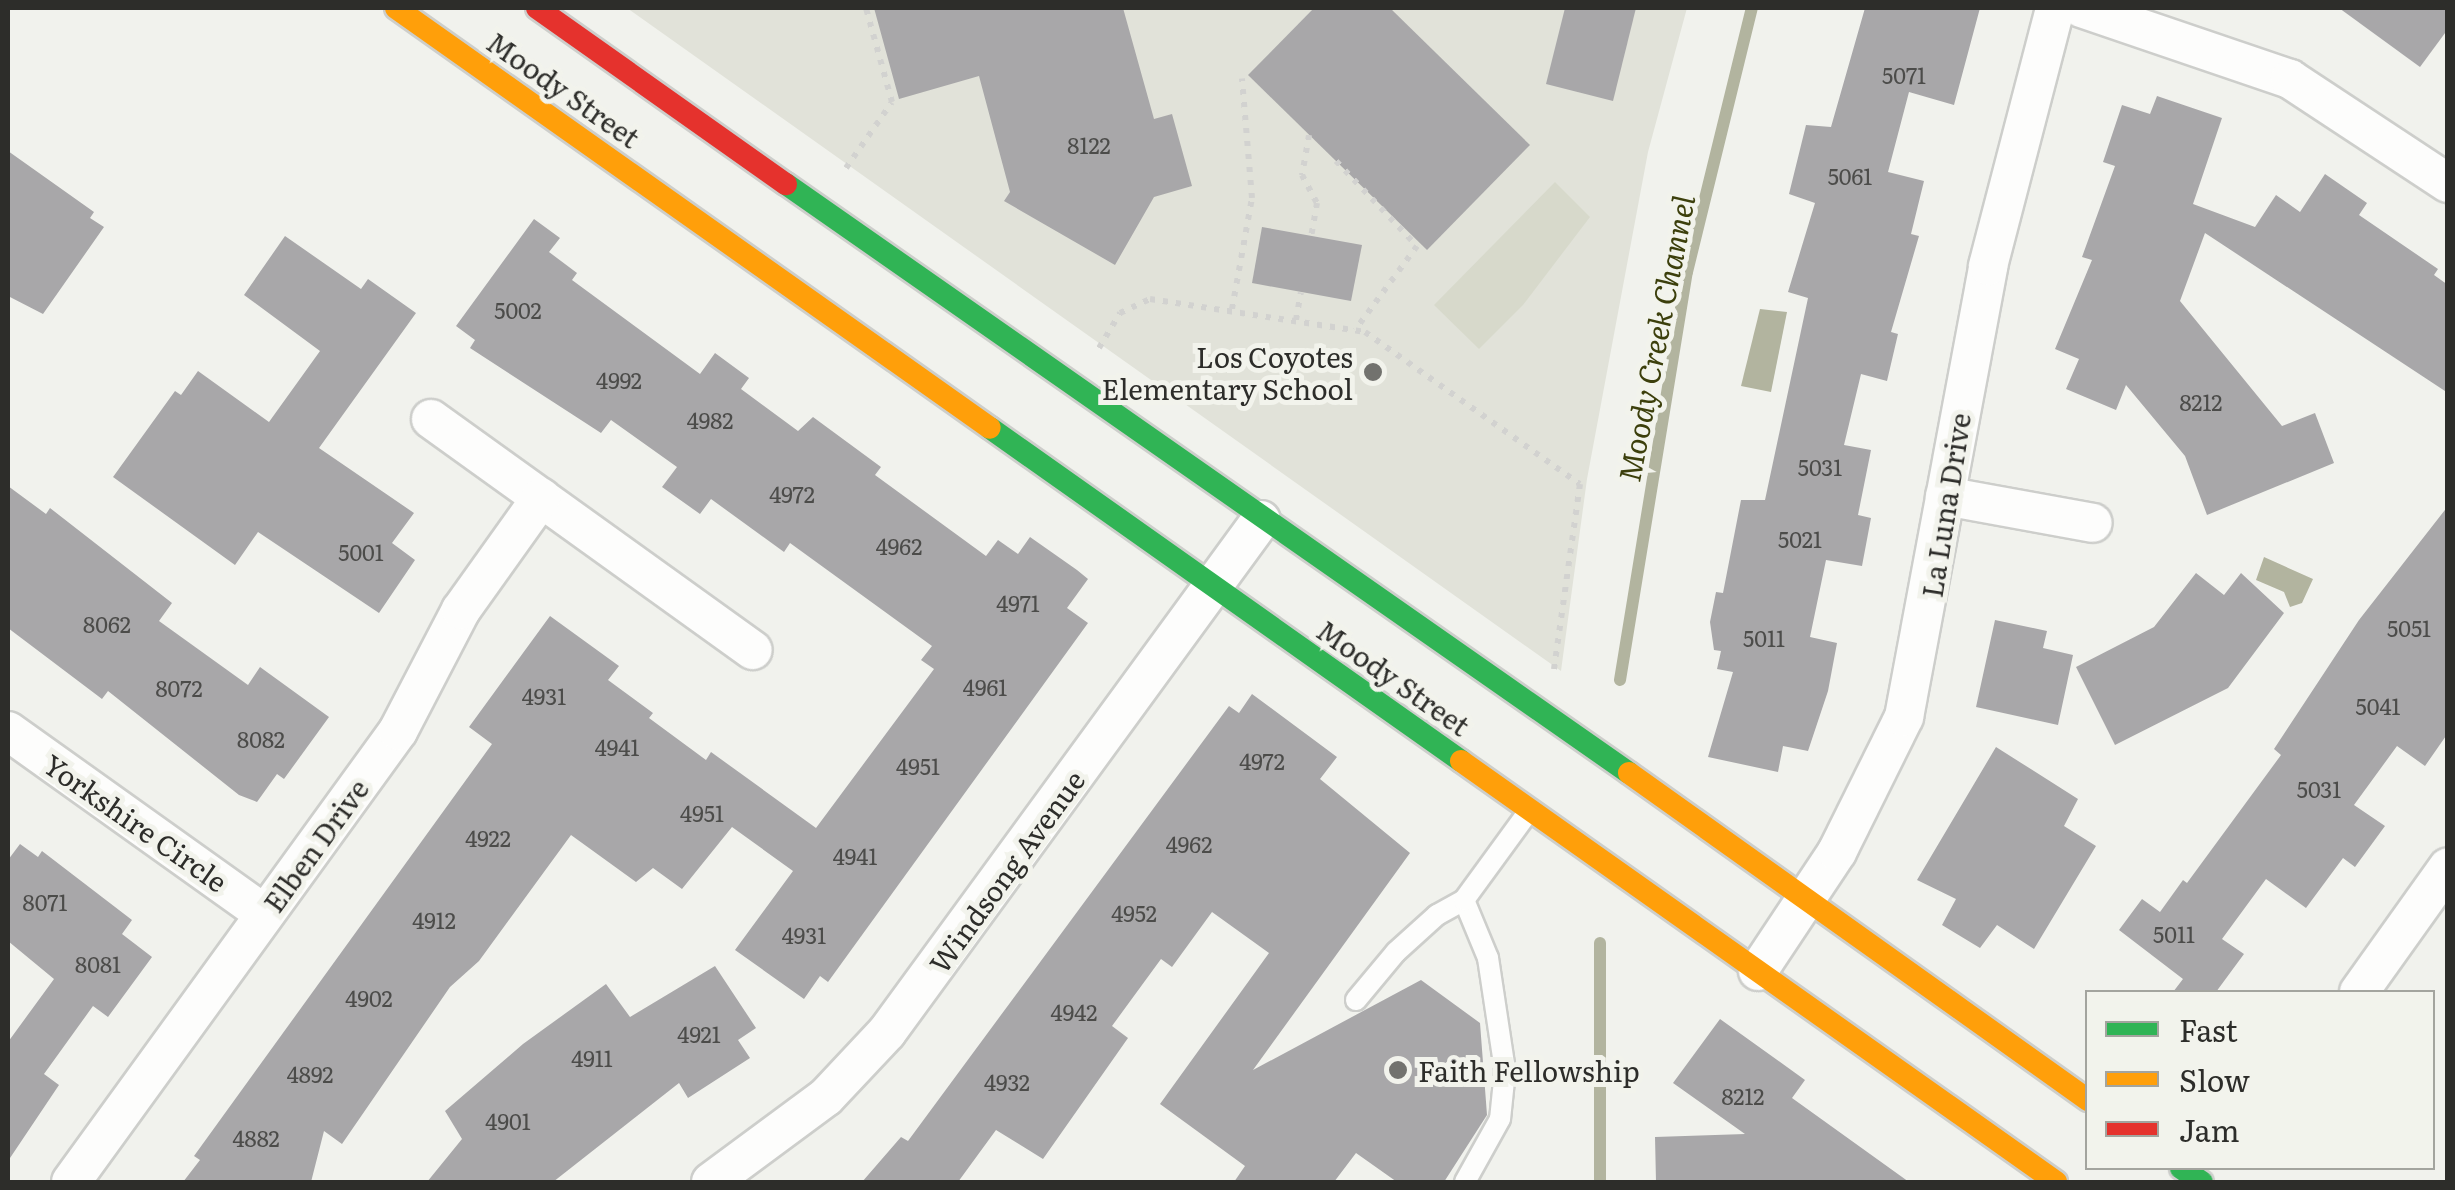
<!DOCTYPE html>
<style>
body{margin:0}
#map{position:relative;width:2455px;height:1190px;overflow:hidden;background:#f1f2ed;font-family:Literata,serif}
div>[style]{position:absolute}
.built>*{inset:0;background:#e1e2d9}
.green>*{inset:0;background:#d7d9cb}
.water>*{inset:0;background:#b2b49f}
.stream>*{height:12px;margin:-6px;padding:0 6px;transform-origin:6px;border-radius:6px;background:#b2b49f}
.building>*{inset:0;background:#a8a7a9}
.path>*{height:6px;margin-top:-3px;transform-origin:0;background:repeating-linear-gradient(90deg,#d2d2d0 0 5px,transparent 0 13px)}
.roads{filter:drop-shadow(2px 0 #cdcecb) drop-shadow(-2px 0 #cdcecb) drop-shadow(0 2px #cdcecb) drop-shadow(0 -2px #cdcecb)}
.lane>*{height:20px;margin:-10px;padding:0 10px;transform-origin:10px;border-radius:10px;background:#fdfdfc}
.street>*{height:38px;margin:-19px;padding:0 19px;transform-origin:19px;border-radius:19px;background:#fdfdfc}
.fast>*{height:22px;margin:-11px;padding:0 11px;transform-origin:11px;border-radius:11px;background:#30b455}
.slow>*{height:22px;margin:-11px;padding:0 11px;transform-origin:11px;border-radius:11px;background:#ff9f0a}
.jam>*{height:22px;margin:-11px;padding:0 11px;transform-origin:11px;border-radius:11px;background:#e5322d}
.dots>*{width:28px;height:28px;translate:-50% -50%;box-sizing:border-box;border:5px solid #f2f3ec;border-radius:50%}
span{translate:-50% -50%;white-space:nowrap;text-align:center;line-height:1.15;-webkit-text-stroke:10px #f2f3ec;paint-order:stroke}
.number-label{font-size:22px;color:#4c4c4a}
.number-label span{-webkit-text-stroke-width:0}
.street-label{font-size:28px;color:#2d2d2a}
.poi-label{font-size:28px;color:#2d2d2a}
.right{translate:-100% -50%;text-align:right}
.left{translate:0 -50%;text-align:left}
.water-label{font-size:30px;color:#3c3f0c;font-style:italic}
.frame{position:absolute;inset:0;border:10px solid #2d2d2a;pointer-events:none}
.legend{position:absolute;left:2085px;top:990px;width:350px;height:180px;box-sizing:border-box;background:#f2f3ec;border:2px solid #a3a49e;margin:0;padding:12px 18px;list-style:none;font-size:30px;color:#2d2d2a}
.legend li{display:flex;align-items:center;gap:20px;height:50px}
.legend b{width:50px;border:2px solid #a3a49e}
</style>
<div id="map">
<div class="built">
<div style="clip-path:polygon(627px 8px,1687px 8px,1648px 152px,1587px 479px,1561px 671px)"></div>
</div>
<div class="green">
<div style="clip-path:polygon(1555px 182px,1590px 217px,1523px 305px,1479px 349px,1434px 305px)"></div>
</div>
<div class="water">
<div style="clip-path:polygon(1760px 309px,1787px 312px,1771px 392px,1741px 386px)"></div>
<div style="clip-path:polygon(2264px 557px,2313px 579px,2302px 603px,2290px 607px,2284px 592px,2256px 580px)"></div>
</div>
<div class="stream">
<div style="left:1620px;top:680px;width:413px;rotate:-80.7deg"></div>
<div style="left:1687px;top:272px;width:272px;rotate:-76.2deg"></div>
<div style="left:1600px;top:943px;width:239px;rotate:90deg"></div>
</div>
<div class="building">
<div style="clip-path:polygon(874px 8px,1123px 8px,1154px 119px,1172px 114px,1192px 186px,1154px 197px,1115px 265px,1004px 201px,1010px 192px,979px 76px,899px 99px)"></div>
<div style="clip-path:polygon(1314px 8px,1390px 8px,1530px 145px,1427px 250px,1248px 75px)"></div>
<div style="clip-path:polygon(1565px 8px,1636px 8px,1613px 101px,1546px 84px)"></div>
<div style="clip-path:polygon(1865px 8px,1980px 8px,1954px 105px,1909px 92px,1888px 172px,1924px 181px,1911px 234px,1919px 236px,1891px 332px,1898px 334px,1887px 381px,1861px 374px,1844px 445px,1871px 450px,1858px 515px,1871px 518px,1862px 566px,1826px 560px,1810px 637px,1837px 643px,1828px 691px,1808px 751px,1783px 746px,1778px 772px,1708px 757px,1733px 672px,1717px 669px,1721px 651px,1714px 650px,1710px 622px,1716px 592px,1723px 593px,1741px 500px,1765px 500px,1808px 298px,1788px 292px,1815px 203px,1789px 194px,1806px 125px,1831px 127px)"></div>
<div style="clip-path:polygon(2339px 8px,2448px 8px,2448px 29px,2420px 67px)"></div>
<div style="clip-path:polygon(2157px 96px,2222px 118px,2193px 204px,2255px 227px,2276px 195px,2300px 212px,2325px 174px,2367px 203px,2359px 215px,2438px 269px,2434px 275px,2448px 285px,2448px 393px,2205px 233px,2180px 301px,2282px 426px,2315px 413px,2334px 463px,2207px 515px,2185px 456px,2126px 385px,2116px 410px,2066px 389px,2079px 359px,2055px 349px,2092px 260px,2082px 257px,2115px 166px,2103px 162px,2122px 105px,2150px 114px)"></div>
<div style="clip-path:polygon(8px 151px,94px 212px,90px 218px,104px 227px,43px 314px,8px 296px)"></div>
<div style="clip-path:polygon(534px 219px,560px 238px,549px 252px,577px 273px,572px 280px,700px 374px,715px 353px,749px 378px,741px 389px,798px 431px,813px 417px,881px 467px,875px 475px,986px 556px,998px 540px,1018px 554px,1030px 537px,1077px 570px,1088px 579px,1067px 608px,1088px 623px,828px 982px,820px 976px,804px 999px,735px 950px,793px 871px,732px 827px,682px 889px,653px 868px,636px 882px,571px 835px,479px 961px,450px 987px,342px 1144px,324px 1131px,311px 1182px,183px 1182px,200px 1160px,194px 1156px,492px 744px,469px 727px,550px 616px,619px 666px,608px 680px,653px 713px,649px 718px,706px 760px,711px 752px,816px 828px,934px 669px,921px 660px,932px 646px,790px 543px,784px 552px,711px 499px,700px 514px,662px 487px,677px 467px,611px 420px,601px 433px,470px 348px,475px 340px,456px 326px)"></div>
<div style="clip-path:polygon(1262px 227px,1362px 245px,1351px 301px,1252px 283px)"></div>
<div style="clip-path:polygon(285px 236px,361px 289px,368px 279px,416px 313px,319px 448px,414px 513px,392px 543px,415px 560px,379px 613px,258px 532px,235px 565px,113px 477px,175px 391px,181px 395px,198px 371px,269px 422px,320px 351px,244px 295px)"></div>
<div style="clip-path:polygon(8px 486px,46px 514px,50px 508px,172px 603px,159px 621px,248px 685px,260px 667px,329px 717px,284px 779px,277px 774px,257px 802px,239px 795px,108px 691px,102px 699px,8px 628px)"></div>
<div style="clip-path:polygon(2448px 506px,2448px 733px,2425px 766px,2397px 746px,2354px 805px,2385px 826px,2355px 867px,2343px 858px,2306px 908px,2266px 879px,2222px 939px,2244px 954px,2216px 992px,2173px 992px,2183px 979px,2119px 930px,2142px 899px,2160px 912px,2183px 880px,2187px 883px,2281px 755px,2274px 749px,2359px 620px)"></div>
<div style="clip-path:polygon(2196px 573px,2224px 595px,2241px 573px,2284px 613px,2228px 688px,2115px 745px,2076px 667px,2154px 627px)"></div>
<div style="clip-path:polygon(1995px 620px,2047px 631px,2043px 648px,2073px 655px,2058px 725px,1976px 707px)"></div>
<div style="clip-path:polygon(1252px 694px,1337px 757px,1320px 779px,1410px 853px,1253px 1070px,1421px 980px,1480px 1023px,1487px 1115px,1444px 1182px,1397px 1182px,1356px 1153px,1334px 1182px,1234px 1182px,1245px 1166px,1160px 1104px,1269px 953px,1212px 912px,1172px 967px,1161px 959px,1112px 1026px,1128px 1038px,1043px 1159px,996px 1130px,958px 1182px,862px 1182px,901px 1137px,908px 1141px,1229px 706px,1239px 713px)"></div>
<div style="clip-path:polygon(1996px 747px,2078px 799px,2064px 826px,2096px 846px,2034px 949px,1997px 925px,1980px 948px,1942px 925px,1956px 899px,1917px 880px)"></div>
<div style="clip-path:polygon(20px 844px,38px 857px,42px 851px,132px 920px,122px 934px,152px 957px,108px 1017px,93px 1006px,44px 1074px,59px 1085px,8px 1161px,8px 1042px,54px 979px,8px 941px,8px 860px)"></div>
<div style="clip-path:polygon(715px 966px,756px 1028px,738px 1040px,750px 1058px,688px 1098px,679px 1083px,553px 1182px,427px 1182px,462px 1139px,445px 1111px,523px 1044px,606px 984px,630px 1017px)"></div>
<div style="clip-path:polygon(1720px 1019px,1805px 1080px,1792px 1098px,1909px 1182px,1656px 1182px,1655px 1137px,1745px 1134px,1673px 1083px)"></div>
</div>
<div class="path">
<div style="left:1309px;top:135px;width:41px;rotate:99.9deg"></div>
<div style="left:1302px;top:175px;width:32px;rotate:62deg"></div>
<div style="left:1317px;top:203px;width:34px;rotate:100deg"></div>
<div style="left:1336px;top:161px;width:117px;rotate:46.4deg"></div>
<div style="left:1417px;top:246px;width:104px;rotate:126.4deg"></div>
<div style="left:846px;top:168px;width:80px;rotate:-55.1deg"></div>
<div style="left:892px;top:102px;width:98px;rotate:-105.5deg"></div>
<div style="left:1232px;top:309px;width:113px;rotate:-79.8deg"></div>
<div style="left:1252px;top:198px;width:120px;rotate:-94.8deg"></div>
<div style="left:1296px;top:320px;width:28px;rotate:-80deg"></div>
<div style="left:1099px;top:348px;width:41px;rotate:-59deg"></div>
<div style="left:1120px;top:313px;width:33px;rotate:-25deg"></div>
<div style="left:1150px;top:299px;width:218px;rotate:8.7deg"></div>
<div style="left:1365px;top:332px;width:263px;rotate:35.3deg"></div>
<div style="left:1580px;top:484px;width:187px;rotate:98deg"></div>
</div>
<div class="roads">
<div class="lane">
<div style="left:1464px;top:900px;width:63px;rotate:67.5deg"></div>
<div style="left:1488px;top:958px;width:114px;rotate:81.4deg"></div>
<div style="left:1505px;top:1071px;width:48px;rotate:95.9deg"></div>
<div style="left:1500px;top:1119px;width:72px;rotate:119.1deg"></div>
<div style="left:1356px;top:1000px;width:62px;rotate:-50.2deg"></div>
<div style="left:1396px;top:952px;width:55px;rotate:-42.1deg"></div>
<div style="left:1437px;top:915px;width:31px;rotate:-29deg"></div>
<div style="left:1464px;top:900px;width:110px;rotate:-53.9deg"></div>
</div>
<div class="street">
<div style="left:2081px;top:8px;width:221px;rotate:18.8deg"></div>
<div style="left:2290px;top:79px;width:189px;rotate:33.4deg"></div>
<div style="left:431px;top:419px;width:396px;rotate:35.7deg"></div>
<div style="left:1945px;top:496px;width:150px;rotate:10.3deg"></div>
<div style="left:8px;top:731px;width:315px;rotate:35.5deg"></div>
<div style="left:1758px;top:971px;width:143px;rotate:-56.4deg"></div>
<div style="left:1837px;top:852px;width:151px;rotate:-63.6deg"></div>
<div style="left:1904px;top:717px;width:459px;rotate:-79.4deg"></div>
<div style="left:1988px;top:266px;width:267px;rotate:-75.4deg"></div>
<div style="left:2359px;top:992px;width:153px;rotate:-54.5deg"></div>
<div style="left:71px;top:1182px;width:557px;rotate:-54.06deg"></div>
<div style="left:398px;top:731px;width:136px;rotate:-62.5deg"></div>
<div style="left:461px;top:610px;width:138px;rotate:-54.5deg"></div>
<div style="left:711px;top:1182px;width:143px;rotate:-36.5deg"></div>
<div style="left:826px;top:1097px;width:89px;rotate:-46.8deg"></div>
<div style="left:887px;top:1032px;width:634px;rotate:-53.85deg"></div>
</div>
<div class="fast">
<div style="left:786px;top:184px;width:1028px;rotate:34.94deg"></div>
<div style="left:990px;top:428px;width:577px;rotate:35.26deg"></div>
<div style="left:2181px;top:1168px;width:25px;rotate:34deg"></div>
</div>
<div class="slow">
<div style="left:396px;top:8px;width:727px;rotate:35.26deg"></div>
<div style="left:1461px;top:761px;width:729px;rotate:35.28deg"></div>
<div style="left:1629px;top:773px;width:564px;rotate:35.47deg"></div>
</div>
<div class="jam">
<div style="left:537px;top:8px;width:305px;rotate:35.3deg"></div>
</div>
</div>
<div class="dots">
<div style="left:1373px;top:372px;background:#72726e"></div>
<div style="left:1398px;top:1070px;background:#72726e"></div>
</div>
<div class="number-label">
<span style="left:1904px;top:75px">5071</span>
<span style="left:1089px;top:145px">8122</span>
<span style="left:1850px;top:176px">5061</span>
<span style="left:518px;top:310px">5002</span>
<span style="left:619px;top:380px">4992</span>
<span style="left:2201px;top:402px">8212</span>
<span style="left:710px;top:420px">4982</span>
<span style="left:1820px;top:467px">5031</span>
<span style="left:792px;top:494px">4972</span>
<span style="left:1800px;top:539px">5021</span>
<span style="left:899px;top:546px">4962</span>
<span style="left:361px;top:552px">5001</span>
<span style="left:1018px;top:603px">4971</span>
<span style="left:107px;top:624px">8062</span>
<span style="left:2409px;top:628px">5051</span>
<span style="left:1764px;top:638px">5011</span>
<span style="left:985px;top:687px">4961</span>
<span style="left:179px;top:688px">8072</span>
<span style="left:544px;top:696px">4931</span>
<span style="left:2378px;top:706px">5041</span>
<span style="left:261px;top:739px">8082</span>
<span style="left:617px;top:747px">4941</span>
<span style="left:1262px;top:761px">4972</span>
<span style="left:918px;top:766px">4951</span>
<span style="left:2319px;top:789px">5031</span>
<span style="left:702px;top:813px">4951</span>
<span style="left:488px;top:838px">4922</span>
<span style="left:1189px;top:844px">4962</span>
<span style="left:855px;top:856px">4941</span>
<span style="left:45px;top:902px">8071</span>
<span style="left:1134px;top:913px">4952</span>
<span style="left:434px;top:920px">4912</span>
<span style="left:2174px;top:934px">5011</span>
<span style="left:804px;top:935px">4931</span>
<span style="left:98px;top:964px">8081</span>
<span style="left:369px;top:998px">4902</span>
<span style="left:1074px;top:1012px">4942</span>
<span style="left:699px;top:1034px">4921</span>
<span style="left:592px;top:1058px">4911</span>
<span style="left:310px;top:1074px">4892</span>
<span style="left:1007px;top:1082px">4932</span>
<span style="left:1743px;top:1096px">8212</span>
<span style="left:508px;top:1121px">4901</span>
<span style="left:256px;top:1138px">4882</span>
</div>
<div class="street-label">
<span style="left:564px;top:89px;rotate:35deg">Moody Street</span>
<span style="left:1945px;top:505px;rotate:-81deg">La Luna Drive</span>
<span style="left:1394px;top:677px;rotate:35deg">Moody Street</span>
<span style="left:136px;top:822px;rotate:35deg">Yorkshire Circle</span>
<span style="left:315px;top:845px;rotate:-54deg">Elben Drive</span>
<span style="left:1006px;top:871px;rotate:-54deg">Windsong Avenue</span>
</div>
<div class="poi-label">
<span class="right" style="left:1353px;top:372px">Los Coyotes<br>Elementary School</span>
<span class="left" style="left:1418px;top:1070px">Faith Fellowship</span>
</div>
<div class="water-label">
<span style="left:1655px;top:338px;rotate:-79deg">Moody Creek Channel</span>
</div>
<div class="frame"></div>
<ul class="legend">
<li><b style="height:12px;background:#30b455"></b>Fast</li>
<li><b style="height:12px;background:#ff9f0a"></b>Slow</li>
<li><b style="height:12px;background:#e5322d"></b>Jam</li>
</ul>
</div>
